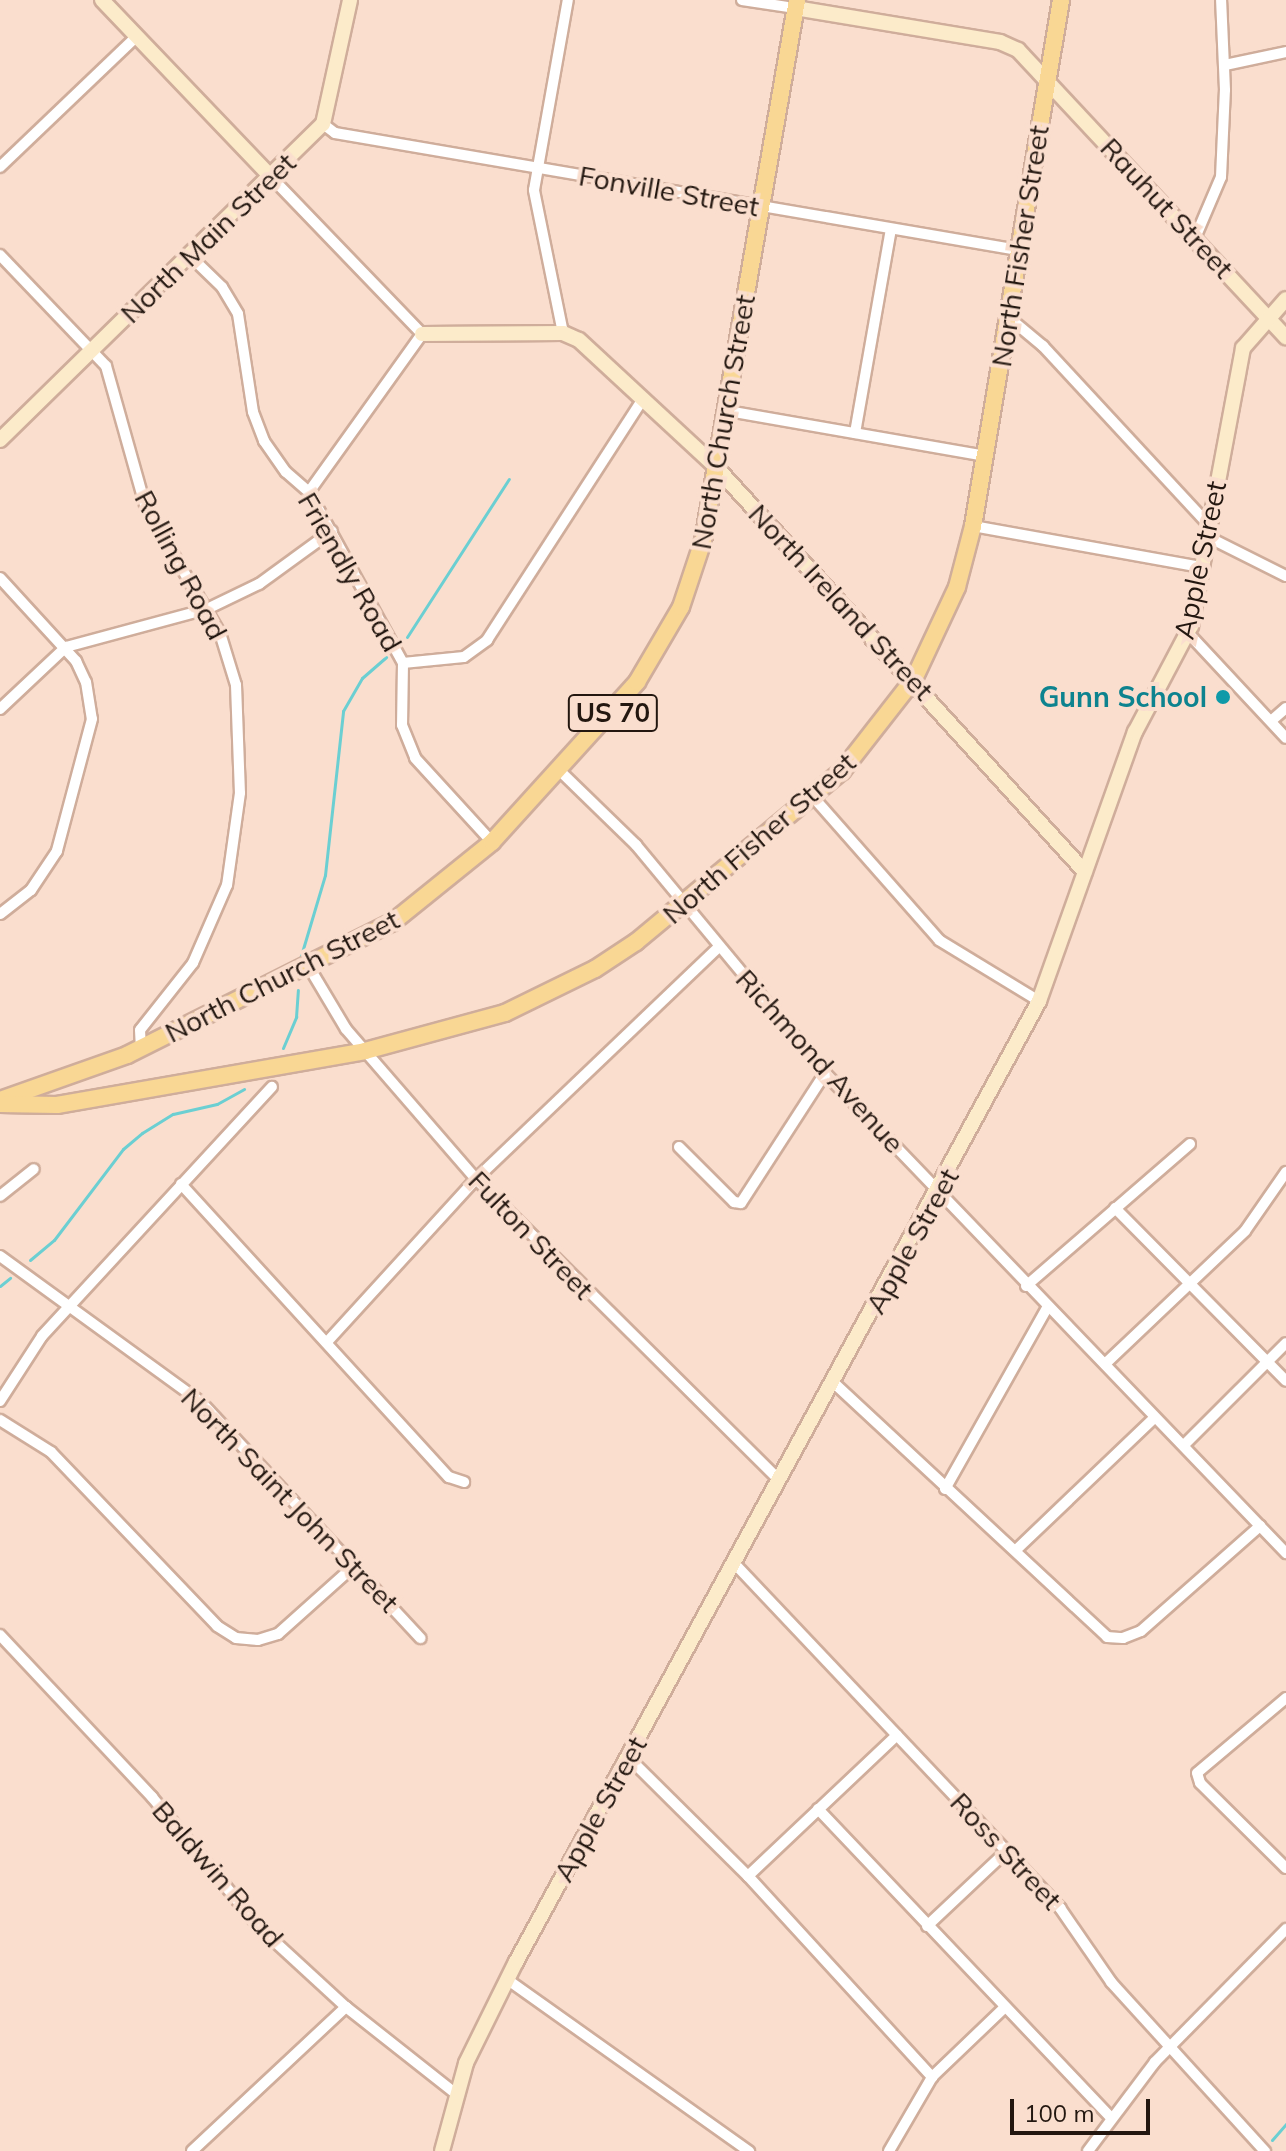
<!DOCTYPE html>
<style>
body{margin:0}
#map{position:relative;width:1286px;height:2151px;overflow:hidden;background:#fadece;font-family:Mulish,sans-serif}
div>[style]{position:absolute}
.stream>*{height:3px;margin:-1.5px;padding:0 1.5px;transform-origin:1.5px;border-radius:1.5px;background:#6bcfd2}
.roads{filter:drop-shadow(2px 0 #cfad9b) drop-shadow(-2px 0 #cfad9b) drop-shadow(0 2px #cfad9b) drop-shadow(0 -2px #cfad9b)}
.street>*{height:10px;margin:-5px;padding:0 5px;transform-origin:5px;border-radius:5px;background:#fff}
.secondary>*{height:14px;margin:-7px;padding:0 7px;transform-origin:7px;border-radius:7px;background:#fcebca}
.primary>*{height:16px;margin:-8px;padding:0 8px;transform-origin:8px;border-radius:8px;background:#f9d794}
.dots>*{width:22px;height:22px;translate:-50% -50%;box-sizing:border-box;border:4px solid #fadece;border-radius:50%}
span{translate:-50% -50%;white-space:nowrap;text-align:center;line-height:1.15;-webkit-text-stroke:8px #fadece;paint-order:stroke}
.shield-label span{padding:2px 6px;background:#fadece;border:2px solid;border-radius:6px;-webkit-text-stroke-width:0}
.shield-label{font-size:26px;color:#231710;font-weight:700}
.street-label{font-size:28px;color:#231710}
.culture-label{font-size:28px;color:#0d838f;font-weight:700}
.right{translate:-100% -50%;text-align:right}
.scale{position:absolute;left:1010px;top:2099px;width:140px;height:36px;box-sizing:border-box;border:4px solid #231710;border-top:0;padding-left:10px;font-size:24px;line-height:28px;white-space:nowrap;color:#231710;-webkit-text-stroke:6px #fadece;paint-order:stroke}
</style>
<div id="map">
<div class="stream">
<div style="left:407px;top:637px;width:188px;rotate:-57.2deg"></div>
<div style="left:300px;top:959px;width:88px;rotate:-73.4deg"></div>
<div style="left:325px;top:875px;width:165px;rotate:-83.7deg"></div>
<div style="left:343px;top:711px;width:38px;rotate:-60deg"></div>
<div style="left:362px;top:678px;width:32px;rotate:-41deg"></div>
<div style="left:283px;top:1048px;width:34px;rotate:-67deg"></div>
<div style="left:296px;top:1017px;width:27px;rotate:-86deg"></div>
<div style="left:30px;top:1260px;width:31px;rotate:-40deg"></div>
<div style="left:54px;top:1240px;width:114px;rotate:-52.8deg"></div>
<div style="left:123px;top:1149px;width:25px;rotate:-40deg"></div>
<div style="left:142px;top:1133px;width:36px;rotate:-32deg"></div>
<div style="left:173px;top:1114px;width:45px;rotate:-12.8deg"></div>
<div style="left:217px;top:1104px;width:31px;rotate:-29deg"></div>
<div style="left:0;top:1286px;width:13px;rotate:-39deg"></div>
<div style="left:1272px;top:2140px;width:21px;rotate:-49deg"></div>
</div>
<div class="roads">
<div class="street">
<div style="left:742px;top:0;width:54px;rotate:8.6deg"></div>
<div style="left:1225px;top:65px;width:62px;rotate:-12deg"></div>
<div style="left:323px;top:124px;width:15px;rotate:37deg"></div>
<div style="left:335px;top:133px;width:693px;rotate:9.72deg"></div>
<div style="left:0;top:167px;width:188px;rotate:-43.7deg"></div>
<div style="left:271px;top:177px;width:218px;rotate:46.1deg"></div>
<div style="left:422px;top:334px;width:194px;rotate:125.6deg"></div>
<div style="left:1195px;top:238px;width:66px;rotate:-66.9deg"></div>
<div style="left:1221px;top:177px;width:87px;rotate:-87.4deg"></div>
<div style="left:1225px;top:90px;width:90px;rotate:-92.5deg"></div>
<div style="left:0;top:255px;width:153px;rotate:46.3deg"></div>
<div style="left:106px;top:366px;width:148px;rotate:74.3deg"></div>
<div style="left:146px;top:508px;width:145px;rotate:59.4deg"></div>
<div style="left:220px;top:633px;width:54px;rotate:72.9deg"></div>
<div style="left:236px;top:685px;width:108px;rotate:87.9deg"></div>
<div style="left:240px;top:793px;width:93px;rotate:98deg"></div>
<div style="left:227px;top:885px;width:85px;rotate:113.6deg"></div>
<div style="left:193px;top:963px;width:85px;rotate:128.3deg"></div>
<div style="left:140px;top:1030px;width:18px;rotate:87deg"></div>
<div style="left:189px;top:255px;width:46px;rotate:44.1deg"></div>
<div style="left:222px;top:287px;width:31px;rotate:59deg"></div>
<div style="left:238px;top:314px;width:99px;rotate:81.3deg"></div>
<div style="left:253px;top:412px;width:31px;rotate:69deg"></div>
<div style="left:264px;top:441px;width:38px;rotate:55deg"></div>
<div style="left:286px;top:472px;width:30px;rotate:41deg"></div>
<div style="left:309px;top:492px;width:195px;rotate:61.2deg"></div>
<div style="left:403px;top:663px;width:62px;rotate:90.9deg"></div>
<div style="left:402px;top:725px;width:35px;rotate:68deg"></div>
<div style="left:415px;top:758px;width:114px;rotate:47.5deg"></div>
<div style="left:1007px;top:316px;width:47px;rotate:39.8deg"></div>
<div style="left:1043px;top:346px;width:244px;rotate:47.2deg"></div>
<div style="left:563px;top:333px;width:146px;rotate:-101.5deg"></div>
<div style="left:534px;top:190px;width:193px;rotate:-79.9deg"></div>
<div style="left:728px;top:411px;width:261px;rotate:9.9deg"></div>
<div style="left:855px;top:433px;width:207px;rotate:-80deg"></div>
<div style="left:973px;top:526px;width:233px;rotate:10.2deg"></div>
<div style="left:1208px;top:537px;width:87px;rotate:26.6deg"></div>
<div style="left:0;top:578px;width:113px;rotate:47.5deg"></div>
<div style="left:76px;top:661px;width:23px;rotate:65deg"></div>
<div style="left:86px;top:682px;width:37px;rotate:81deg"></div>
<div style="left:92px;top:719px;width:137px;rotate:104.9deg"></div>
<div style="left:57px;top:851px;width:47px;rotate:123.7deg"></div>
<div style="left:31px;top:890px;width:39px;rotate:142deg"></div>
<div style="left:1189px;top:634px;width:142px;rotate:47deg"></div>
<div style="left:403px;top:663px;width:61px;rotate:-5.6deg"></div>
<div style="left:464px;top:657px;width:29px;rotate:-36deg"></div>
<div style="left:487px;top:640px;width:287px;rotate:-57.1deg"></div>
<div style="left:0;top:709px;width:91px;rotate:-43.2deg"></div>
<div style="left:66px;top:647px;width:146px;rotate:-15.1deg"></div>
<div style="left:207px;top:609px;width:58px;rotate:-25.7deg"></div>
<div style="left:259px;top:584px;width:90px;rotate:-36deg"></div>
<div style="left:1271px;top:721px;width:20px;rotate:-41deg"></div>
<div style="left:560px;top:771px;width:106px;rotate:44.2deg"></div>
<div style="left:636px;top:845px;width:296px;rotate:50.3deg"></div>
<div style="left:825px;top:1073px;width:666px;rotate:46.16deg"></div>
<div style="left:814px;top:798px;width:189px;rotate:48.6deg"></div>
<div style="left:939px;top:940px;width:117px;rotate:31.4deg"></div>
<div style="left:309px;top:967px;width:72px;rotate:59.2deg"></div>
<div style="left:346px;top:1029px;width:198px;rotate:49.1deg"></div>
<div style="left:476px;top:1179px;width:427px;rotate:44.8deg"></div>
<div style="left:679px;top:1147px;width:78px;rotate:45deg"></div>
<div style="left:734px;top:1202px;width:7px;rotate:8deg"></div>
<div style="left:741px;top:1203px;width:155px;rotate:-57.1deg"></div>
<div style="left:181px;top:1184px;width:397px;rotate:47.6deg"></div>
<div style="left:449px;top:1477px;width:16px;rotate:18deg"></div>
<div style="left:0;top:1196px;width:43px;rotate:-38.5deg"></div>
<div style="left:1115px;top:1208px;width:243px;rotate:45.3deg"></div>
<div style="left:0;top:1256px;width:250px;rotate:36deg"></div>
<div style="left:202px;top:1403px;width:321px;rotate:47.1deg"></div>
<div style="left:1026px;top:1286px;width:217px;rotate:-40.9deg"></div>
<div style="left:327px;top:1342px;width:221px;rotate:-47.6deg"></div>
<div style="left:476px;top:1179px;width:336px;rotate:-43.7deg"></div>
<div style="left:1105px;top:1364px;width:193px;rotate:-43.5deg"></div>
<div style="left:1245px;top:1231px;width:72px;rotate:-55.2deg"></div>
<div style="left:834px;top:1383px;width:373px;rotate:42.9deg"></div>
<div style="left:1107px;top:1637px;width:16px;rotate:4deg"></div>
<div style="left:1123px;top:1638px;width:19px;rotate:-21deg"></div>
<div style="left:1141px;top:1631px;width:159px;rotate:-41.4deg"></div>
<div style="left:0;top:1401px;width:77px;rotate:-57.1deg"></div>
<div style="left:42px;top:1336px;width:339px;rotate:-47.3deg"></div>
<div style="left:0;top:1420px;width:60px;rotate:32.1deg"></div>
<div style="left:51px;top:1452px;width:240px;rotate:46.3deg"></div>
<div style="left:217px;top:1626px;width:22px;rotate:32deg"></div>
<div style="left:236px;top:1638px;width:22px;rotate:5deg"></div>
<div style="left:258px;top:1640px;width:21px;rotate:-17deg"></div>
<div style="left:278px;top:1634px;width:102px;rotate:-41.8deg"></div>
<div style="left:1184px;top:1445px;width:144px;rotate:-45deg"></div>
<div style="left:945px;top:1489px;width:208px;rotate:-60.6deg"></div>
<div style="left:1016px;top:1550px;width:192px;rotate:-43.7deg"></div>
<div style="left:734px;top:1563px;width:475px;rotate:46.6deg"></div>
<div style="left:1060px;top:1908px;width:90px;rotate:55.4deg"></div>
<div style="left:1111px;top:1982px;width:229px;rotate:47.7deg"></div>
<div style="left:0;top:1635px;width:222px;rotate:46.8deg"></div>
<div style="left:152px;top:1797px;width:170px;rotate:50.5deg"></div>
<div style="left:260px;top:1928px;width:117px;rotate:42.6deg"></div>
<div style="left:346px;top:2007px;width:139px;rotate:38.3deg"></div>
<div style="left:1286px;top:1698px;width:116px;rotate:139.9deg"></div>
<div style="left:1197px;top:1773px;width:10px;rotate:73deg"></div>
<div style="left:1200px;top:1783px;width:121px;rotate:44.7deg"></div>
<div style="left:629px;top:1758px;width:168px;rotate:44.8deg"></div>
<div style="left:748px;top:1876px;width:273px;rotate:47.5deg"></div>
<div style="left:818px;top:1809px;width:424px;rotate:46.5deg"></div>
<div style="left:748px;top:1876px;width:205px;rotate:-43.4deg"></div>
<div style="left:927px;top:1926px;width:110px;rotate:-43.2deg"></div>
<div style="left:508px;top:1980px;width:296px;rotate:35.4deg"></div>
<div style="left:192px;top:2151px;width:211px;rotate:-43.1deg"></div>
<div style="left:889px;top:2151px;width:86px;rotate:-59.8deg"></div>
<div style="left:932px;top:2077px;width:100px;rotate:-43.8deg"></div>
<div style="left:1088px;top:2151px;width:111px;rotate:-53deg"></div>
<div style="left:1155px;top:2062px;width:187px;rotate:-45.4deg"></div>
</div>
<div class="secondary">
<div style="left:102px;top:0;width:245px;rotate:46.3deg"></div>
<div style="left:795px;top:8px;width:208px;rotate:9.4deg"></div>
<div style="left:1000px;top:42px;width:20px;rotate:24deg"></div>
<div style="left:1018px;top:50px;width:393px;rotate:47deg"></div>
<div style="left:422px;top:334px;width:141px;rotate:-0.4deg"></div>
<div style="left:563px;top:333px;width:17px;rotate:24deg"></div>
<div style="left:579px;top:340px;width:188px;rotate:42.8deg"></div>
<div style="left:717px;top:468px;width:546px;rotate:47.67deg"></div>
<div style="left:0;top:440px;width:452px;rotate:-44.4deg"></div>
<div style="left:323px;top:124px;width:127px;rotate:-77.7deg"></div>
<div style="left:442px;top:2151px;width:91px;rotate:-74.7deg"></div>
<div style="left:466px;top:2063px;width:113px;rotate:-63.7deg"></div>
<div style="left:516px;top:1962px;width:1094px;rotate:-61.44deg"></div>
<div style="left:1039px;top:1001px;width:286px;rotate:-70.4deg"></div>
<div style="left:1135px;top:732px;width:120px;rotate:-62.2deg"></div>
<div style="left:1191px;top:626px;width:283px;rotate:-79.4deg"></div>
<div style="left:1243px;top:348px;width:65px;rotate:-48.7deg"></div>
</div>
<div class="primary">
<div style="left:0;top:1100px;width:135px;rotate:-19.5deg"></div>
<div style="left:127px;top:1055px;width:297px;rotate:-26.6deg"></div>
<div style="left:393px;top:922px;width:127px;rotate:-38.9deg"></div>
<div style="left:492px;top:842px;width:216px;rotate:-47.8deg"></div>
<div style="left:637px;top:682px;width:87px;rotate:-59.6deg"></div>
<div style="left:681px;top:607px;width:70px;rotate:-71.6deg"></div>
<div style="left:703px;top:541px;width:549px;rotate:-80.14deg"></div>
<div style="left:0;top:1104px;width:57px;rotate:1deg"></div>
<div style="left:57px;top:1105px;width:313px;rotate:-9.9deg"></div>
<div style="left:365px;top:1051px;width:145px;rotate:-15.2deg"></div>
<div style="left:505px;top:1013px;width:100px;rotate:-26.1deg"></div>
<div style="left:595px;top:969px;width:49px;rotate:-33.4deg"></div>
<div style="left:636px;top:942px;width:268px;rotate:-39.7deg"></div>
<div style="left:842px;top:771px;width:117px;rotate:-52deg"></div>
<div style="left:914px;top:679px;width:102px;rotate:-64.9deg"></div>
<div style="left:957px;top:587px;width:63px;rotate:-75.3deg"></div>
<div style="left:973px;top:526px;width:533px;rotate:-80.5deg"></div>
</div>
</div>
<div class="dots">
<div style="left:1223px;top:697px;background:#0f9aa8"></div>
</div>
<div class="shield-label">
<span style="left:613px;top:713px">US 70</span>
</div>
<div class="street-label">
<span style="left:669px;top:191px;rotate:10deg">Fonville Street</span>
<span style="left:1167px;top:208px;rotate:47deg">Rauhut Street</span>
<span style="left:208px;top:238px;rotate:-44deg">North Main Street</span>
<span style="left:1020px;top:246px;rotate:-81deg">North Fisher Street</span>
<span style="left:723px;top:422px;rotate:-80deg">North Church Street</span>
<span style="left:1200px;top:560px;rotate:-78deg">Apple Street</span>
<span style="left:181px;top:565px;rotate:62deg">Rolling Road</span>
<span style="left:350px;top:572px;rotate:60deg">Friendly Road</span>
<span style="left:841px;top:602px;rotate:47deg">North Ireland Street</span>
<span style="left:759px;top:838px;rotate:-41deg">North Fisher Street</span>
<span style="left:282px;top:976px;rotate:-27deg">North Church Street</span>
<span style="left:820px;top:1061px;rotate:48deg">Richmond Avenue</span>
<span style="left:531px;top:1235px;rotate:46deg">Fulton Street</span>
<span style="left:912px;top:1241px;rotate:-61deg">Apple Street</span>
<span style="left:290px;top:1500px;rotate:46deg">North Saint John Street</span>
<span style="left:600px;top:1809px;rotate:-61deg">Apple Street</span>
<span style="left:1006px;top:1851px;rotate:47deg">Ross Street</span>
<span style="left:218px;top:1874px;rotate:49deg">Baldwin Road</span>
</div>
<div class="culture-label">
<span class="right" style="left:1207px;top:697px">Gunn School</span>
</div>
<div class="scale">100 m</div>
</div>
